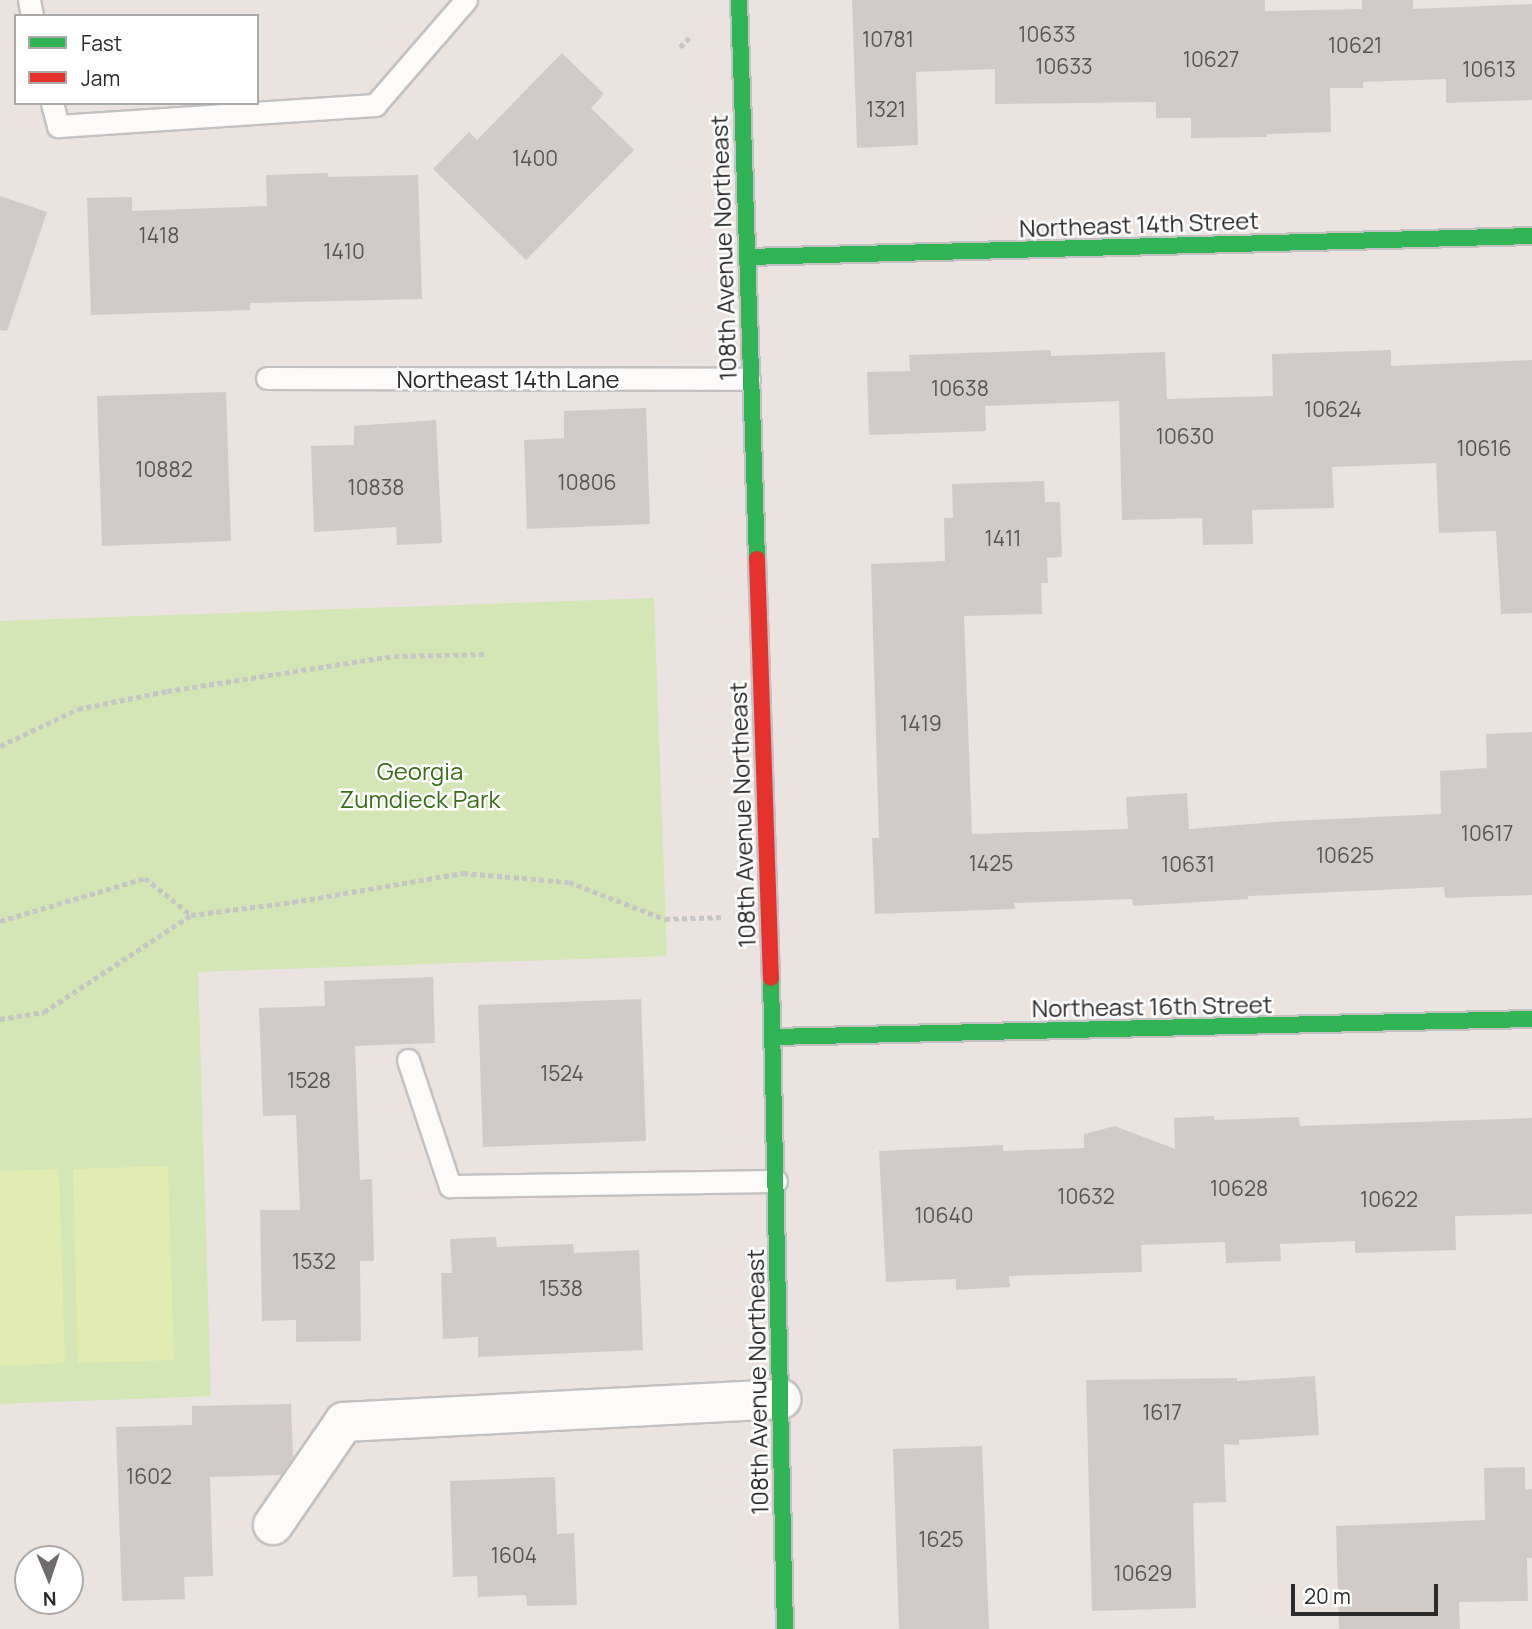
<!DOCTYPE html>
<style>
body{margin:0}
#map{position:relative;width:1532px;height:1629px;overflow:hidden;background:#eae3df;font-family:Manrope,sans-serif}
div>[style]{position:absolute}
.green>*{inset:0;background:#d4e6b5}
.pitch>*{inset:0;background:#e2ebb2}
.building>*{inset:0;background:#d0cbc9}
.path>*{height:4.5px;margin-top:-2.25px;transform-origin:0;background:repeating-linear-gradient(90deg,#c6c6c6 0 5px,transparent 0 8.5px)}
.roads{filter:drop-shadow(2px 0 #c3c1c1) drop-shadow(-2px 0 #c3c1c1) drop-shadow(0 2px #c3c1c1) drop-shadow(0 -2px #c3c1c1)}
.lane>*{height:21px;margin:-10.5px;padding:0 10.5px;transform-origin:10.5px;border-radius:10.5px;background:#fcfbfa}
.street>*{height:38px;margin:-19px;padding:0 19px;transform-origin:19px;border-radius:19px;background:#fcfbfa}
.fast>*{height:16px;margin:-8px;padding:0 8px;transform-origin:8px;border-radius:8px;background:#30b455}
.jam>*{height:16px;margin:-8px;padding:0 8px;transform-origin:8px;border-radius:8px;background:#e5322d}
span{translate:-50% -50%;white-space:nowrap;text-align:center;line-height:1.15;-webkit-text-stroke:5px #fff;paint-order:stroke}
.number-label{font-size:21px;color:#565554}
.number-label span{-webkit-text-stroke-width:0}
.street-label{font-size:24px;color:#2b2b2b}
.park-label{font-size:24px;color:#3a6e14}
.legend{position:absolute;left:14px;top:14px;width:245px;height:91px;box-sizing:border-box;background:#fff;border:2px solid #aaa;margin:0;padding:9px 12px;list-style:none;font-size:21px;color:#2b2b2b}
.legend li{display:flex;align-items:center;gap:14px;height:35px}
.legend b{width:35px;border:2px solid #aaa}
.north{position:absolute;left:14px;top:1545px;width:70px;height:70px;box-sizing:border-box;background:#fff;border:2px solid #aaa;border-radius:50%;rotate:178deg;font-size:19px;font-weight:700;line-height:28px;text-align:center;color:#2b2b2b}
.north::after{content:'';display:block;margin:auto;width:24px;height:32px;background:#6e6b6a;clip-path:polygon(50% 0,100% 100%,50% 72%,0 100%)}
.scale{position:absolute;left:1291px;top:1584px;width:147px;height:32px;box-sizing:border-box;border:4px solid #2b2b2b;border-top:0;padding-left:9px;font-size:21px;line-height:24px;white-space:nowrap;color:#2b2b2b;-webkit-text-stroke:5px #fff;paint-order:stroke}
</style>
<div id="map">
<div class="green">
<div style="clip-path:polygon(654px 598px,667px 956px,198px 972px,211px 1396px,0 1404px,0 621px)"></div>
</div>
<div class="pitch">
<div style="clip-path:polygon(168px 1166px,174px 1360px,78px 1363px,73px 1169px)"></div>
<div style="clip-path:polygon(59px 1169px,65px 1363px,0 1366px,0 1171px)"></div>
</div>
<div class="building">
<div style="clip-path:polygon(852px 0,1265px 0,1265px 11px,1362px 9px,1362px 0,1413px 0,1413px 9px,1532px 4px,1532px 100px,1446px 103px,1446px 79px,1363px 82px,1363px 88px,1330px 88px,1331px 132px,1267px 134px,1267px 137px,1191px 138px,1191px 118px,1156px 118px,1156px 102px,995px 104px,995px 69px,916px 72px,918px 145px,857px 148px)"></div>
<div style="clip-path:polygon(562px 53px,604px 94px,591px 108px,634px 150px,526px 260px,433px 169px,469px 132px,477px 140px)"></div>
<div style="clip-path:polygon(328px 173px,328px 177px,418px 175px,422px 299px,250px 303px,250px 310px,91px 315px,87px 198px,132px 197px,132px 211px,267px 206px,266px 175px)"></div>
<div style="clip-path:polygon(0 196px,47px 212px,7px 331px,0 330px)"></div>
<div style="clip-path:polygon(1051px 350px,1051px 356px,1165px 352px,1167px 399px,1273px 396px,1272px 354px,1391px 350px,1391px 366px,1532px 360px,1532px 613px,1501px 614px,1496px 531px,1439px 533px,1436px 463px,1332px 467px,1334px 508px,1252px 510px,1253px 544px,1203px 545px,1202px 518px,1122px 520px,1119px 401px,985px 406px,986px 431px,869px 435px,867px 372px,910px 371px,909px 355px)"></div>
<div style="clip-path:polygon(226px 392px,231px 541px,102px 546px,97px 396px)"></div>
<div style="clip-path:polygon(646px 408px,650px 524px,527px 529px,524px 440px,564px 438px,564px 411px)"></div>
<div style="clip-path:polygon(436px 420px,442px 543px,397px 545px,396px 527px,314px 532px,311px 446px,354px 445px,354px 426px)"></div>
<div style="clip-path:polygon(1044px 481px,1045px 502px,1060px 502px,1062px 557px,1047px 558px,1048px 583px,1041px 583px,1042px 614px,964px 616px,972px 834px,1128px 829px,1126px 797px,1187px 793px,1189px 829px,1289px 821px,1441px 814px,1440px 771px,1487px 768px,1486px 734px,1532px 732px,1532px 895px,1445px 898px,1444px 887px,1248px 896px,1248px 899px,1133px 906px,1132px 899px,1014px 903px,1015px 909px,875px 914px,872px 838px,879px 838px,871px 564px,945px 561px,944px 518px,953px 518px,952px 484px)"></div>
<div style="clip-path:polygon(433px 977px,435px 1043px,355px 1046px,360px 1180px,372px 1179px,374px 1261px,360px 1261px,361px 1341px,296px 1342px,296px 1320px,262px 1321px,260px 1210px,300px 1210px,296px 1115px,263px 1116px,259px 1008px,325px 1006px,324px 981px)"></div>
<div style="clip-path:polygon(641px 999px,646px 1141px,483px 1147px,478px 1005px)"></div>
<div style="clip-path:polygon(1214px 1116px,1214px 1120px,1299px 1117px,1300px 1126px,1532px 1118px,1532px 1214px,1455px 1216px,1456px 1250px,1355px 1253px,1355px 1241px,1280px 1244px,1281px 1261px,1226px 1263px,1225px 1242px,1141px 1245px,1142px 1272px,1009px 1276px,1010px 1287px,956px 1290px,956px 1279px,886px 1282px,879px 1151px,1003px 1145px,1003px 1151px,1084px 1148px,1084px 1134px,1115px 1126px,1175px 1149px,1174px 1118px)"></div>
<div style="clip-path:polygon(496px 1237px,497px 1247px,573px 1244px,574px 1253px,639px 1250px,643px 1350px,478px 1357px,478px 1337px,443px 1339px,441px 1273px,452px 1273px,450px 1239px)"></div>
<div style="clip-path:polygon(1315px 1376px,1319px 1435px,1239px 1440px,1239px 1445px,1224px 1444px,1226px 1502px,1193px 1503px,1196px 1608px,1092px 1611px,1086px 1380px,1237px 1378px,1237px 1381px)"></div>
<div style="clip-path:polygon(291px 1404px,293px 1458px,281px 1475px,210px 1477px,213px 1576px,184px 1577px,185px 1599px,122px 1601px,116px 1427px,192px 1425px,192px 1406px)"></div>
<div style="clip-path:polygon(982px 1446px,989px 1629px,899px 1629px,893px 1449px)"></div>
<div style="clip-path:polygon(1525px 1467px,1525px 1490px,1532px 1489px,1532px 1558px,1527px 1558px,1528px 1601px,1459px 1602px,1460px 1629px,1339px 1629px,1336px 1526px,1485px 1520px,1484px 1468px)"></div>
<div style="clip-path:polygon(555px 1477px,557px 1534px,574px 1533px,577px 1605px,527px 1606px,526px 1595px,478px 1597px,477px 1576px,453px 1577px,450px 1481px)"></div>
</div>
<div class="path">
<div style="left:680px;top:47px;width:17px;rotate:-45deg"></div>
<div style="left:0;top:746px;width:86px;rotate:-25.4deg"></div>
<div style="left:78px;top:709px;width:91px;rotate:-11.4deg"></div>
<div style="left:167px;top:691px;width:230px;rotate:-8.8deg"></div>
<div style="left:394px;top:656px;width:93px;rotate:-1.2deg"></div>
<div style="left:0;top:921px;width:151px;rotate:-16.5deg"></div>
<div style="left:145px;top:878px;width:59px;rotate:38.8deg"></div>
<div style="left:0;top:1019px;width:45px;rotate:-9deg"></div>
<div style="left:44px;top:1012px;width:176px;rotate:-33.4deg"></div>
<div style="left:191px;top:915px;width:103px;rotate:-7.3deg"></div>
<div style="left:293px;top:902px;width:172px;rotate:-9.7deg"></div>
<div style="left:463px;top:873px;width:106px;rotate:4.9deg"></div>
<div style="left:569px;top:882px;width:103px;rotate:21.1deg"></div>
<div style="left:665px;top:919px;width:59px;rotate:-1.9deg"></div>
</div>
<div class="roads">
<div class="lane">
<div style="left:29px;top:0;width:16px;rotate:79deg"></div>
<div style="left:52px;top:103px;width:24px;rotate:75deg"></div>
<div style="left:58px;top:126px;width:318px;rotate:-3.8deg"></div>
<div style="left:375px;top:105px;width:139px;rotate:-49.1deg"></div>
<div style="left:267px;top:378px;width:482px;rotate:0.1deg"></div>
<div style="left:408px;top:1060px;width:133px;rotate:71.6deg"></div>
<div style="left:450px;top:1186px;width:326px;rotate:-0.9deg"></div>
</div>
<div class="street">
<div style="left:273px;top:1525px;width:125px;rotate:-55.4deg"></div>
<div style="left:344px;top:1422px;width:438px;rotate:-3deg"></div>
</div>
<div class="fast">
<div style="left:739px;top:0;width:559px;rotate:88.16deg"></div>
<div style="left:747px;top:257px;width:785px;rotate:-1.53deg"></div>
<div style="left:771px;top:978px;width:651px;rotate:88.77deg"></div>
<div style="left:773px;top:1037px;width:759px;rotate:-1.36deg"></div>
</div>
<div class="jam">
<div style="left:757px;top:559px;width:419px;rotate:88.1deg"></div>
</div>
</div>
<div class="number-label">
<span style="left:1047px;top:34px">10633</span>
<span style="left:888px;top:39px">10781</span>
<span style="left:1355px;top:45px">10621</span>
<span style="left:1211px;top:59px">10627</span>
<span style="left:1064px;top:66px">10633</span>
<span style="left:1489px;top:69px">10613</span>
<span style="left:886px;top:109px">1321</span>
<span style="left:535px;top:158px">1400</span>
<span style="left:159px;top:235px">1418</span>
<span style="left:344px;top:251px">1410</span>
<span style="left:960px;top:388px">10638</span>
<span style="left:1333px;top:409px">10624</span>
<span style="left:1185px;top:436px">10630</span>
<span style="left:1484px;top:448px">10616</span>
<span style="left:164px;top:469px">10882</span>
<span style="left:587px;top:482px">10806</span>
<span style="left:376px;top:487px">10838</span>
<span style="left:1003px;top:538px">1411</span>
<span style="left:921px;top:723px">1419</span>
<span style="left:1487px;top:833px">10617</span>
<span style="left:1345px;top:855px">10625</span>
<span style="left:991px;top:863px">1425</span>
<span style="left:1188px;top:864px">10631</span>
<span style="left:562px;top:1073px">1524</span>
<span style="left:309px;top:1080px">1528</span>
<span style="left:1239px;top:1188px">10628</span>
<span style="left:1086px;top:1196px">10632</span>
<span style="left:1389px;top:1199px">10622</span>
<span style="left:944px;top:1215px">10640</span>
<span style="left:314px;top:1261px">1532</span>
<span style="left:561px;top:1288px">1538</span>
<span style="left:1162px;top:1412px">1617</span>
<span style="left:149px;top:1476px">1602</span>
<span style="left:941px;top:1539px">1625</span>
<span style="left:514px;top:1555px">1604</span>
<span style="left:1143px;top:1573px">10629</span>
</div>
<div class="street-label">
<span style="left:1139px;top:224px;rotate:-2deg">Northeast 14th Street</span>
<span style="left:723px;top:248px;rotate:-92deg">108th Avenue Northeast</span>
<span style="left:508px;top:379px">Northeast 14th Lane</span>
<span style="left:742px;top:815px;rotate:-92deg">108th Avenue Northeast</span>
<span style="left:1152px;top:1006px;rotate:-1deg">Northeast 16th Street</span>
<span style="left:757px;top:1382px;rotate:-91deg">108th Avenue Northeast</span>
</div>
<div class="park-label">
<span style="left:420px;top:785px">Georgia<br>Zumdieck Park</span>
</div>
<ul class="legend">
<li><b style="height:9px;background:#30b455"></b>Fast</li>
<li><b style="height:9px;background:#e5322d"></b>Jam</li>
</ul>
<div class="north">N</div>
<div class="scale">20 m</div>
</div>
